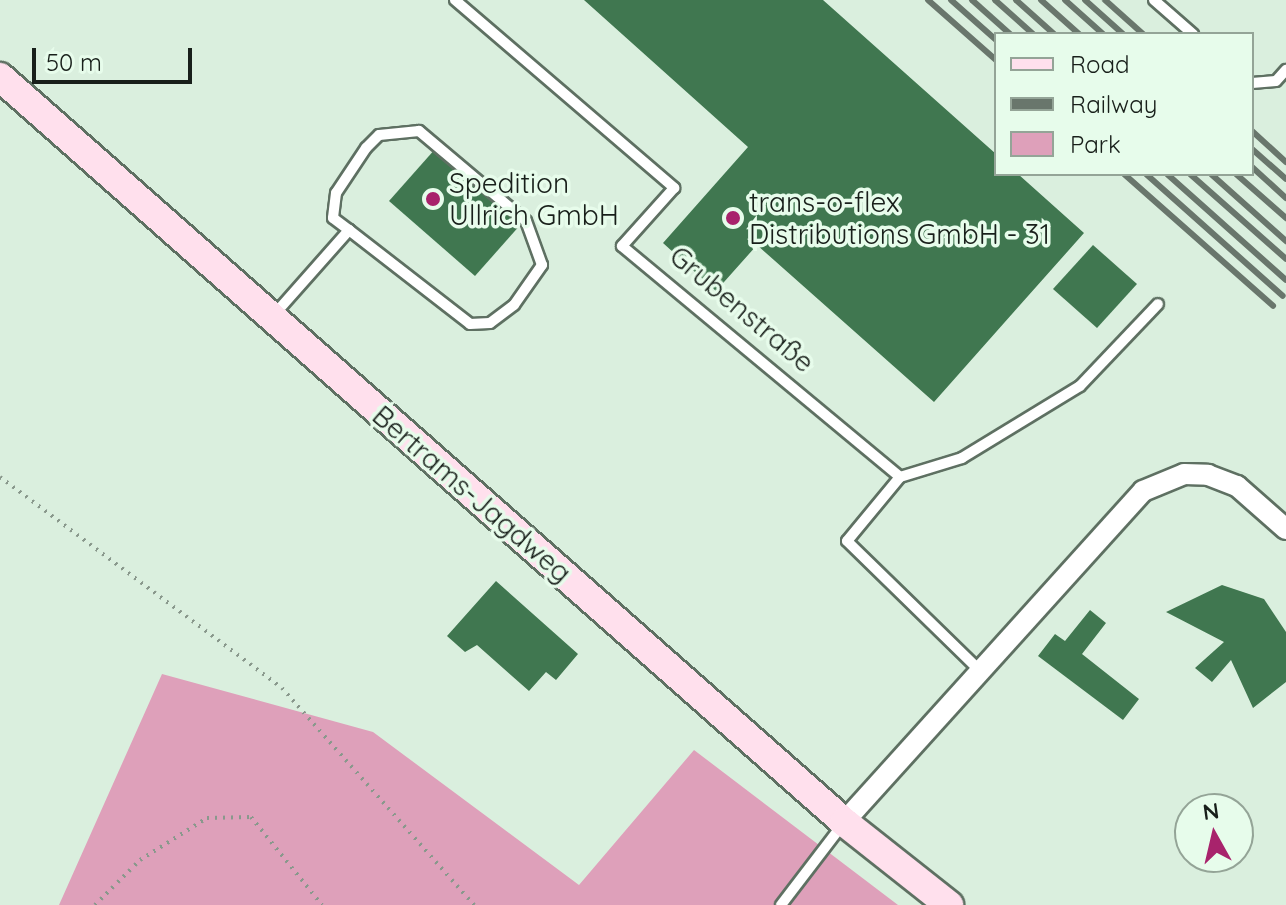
<!DOCTYPE html>
<meta charset="utf-8">
<style>
body{margin:0}
#map{position:relative;width:1286px;height:905px;overflow:hidden;background:#daefde;font-family:Quicksand,sans-serif}
div>[style]{position:absolute}
.green>*{inset:0;background:#dea0ba}
.building>*{inset:0;background:#407750}
.path>*{height:4px;margin-top:-2px;transform-origin:0;background:repeating-linear-gradient(90deg,#89988c 0 2px,transparent 0 8px)}
.roads{filter:drop-shadow(2px 0 #5e7062) drop-shadow(-2px 0 #5e7062) drop-shadow(0 2px #5e7062) drop-shadow(0 -2px #5e7062)}
.lane>*{height:10px;margin:-5px;padding:0 5px;transform-origin:5px;border-radius:5px;background:#fff}
.street>*{height:20px;margin:-10px;padding:0 10px;transform-origin:10px;border-radius:10px;background:#fff}
.secondary>*{height:28px;margin:-14px;padding:0 14px;transform-origin:14px;border-radius:14px;background:#ffe0ed}
.rail>*{height:6px;margin:-3px;padding:0 3px;transform-origin:3px;border-radius:3px;background:#69766c}
.dots>*{width:22px;height:22px;translate:-50% -50%;box-sizing:border-box;border:4px solid #e7fceb;border-radius:50%}
span{translate:-50% -50%;white-space:nowrap;text-align:center;line-height:1.15;-webkit-text-stroke:7px #e7fceb;paint-order:stroke}
.poi-label{font-size:28px;color:#181f1a}
.left{translate:0 -50%;text-align:left}
.street-label{font-size:28px;color:#181f1a}
.legend{position:absolute;left:994px;top:32px;width:260px;height:144px;box-sizing:border-box;background:#e7fceb;border:2px solid #94a497;margin:0;padding:10px 14px;list-style:none;font-size:24px;color:#181f1a}
.legend li{display:flex;align-items:center;gap:16px;height:40px}
.legend b{width:40px;border:2px solid #94a497}
.north{position:absolute;left:1174px;top:793px;width:80px;height:80px;box-sizing:border-box;background:#e7fceb;border:2px solid #94a497;border-radius:50%;rotate:352deg;font-size:22px;font-weight:700;line-height:32px;text-align:center;color:#181f1a}
.north::after{content:'';display:block;margin:auto;width:28px;height:36px;background:#a8236c;clip-path:polygon(50% 0,100% 100%,50% 72%,0 100%)}
.scale{position:absolute;left:32px;top:48px;width:160px;height:36px;box-sizing:border-box;border:4px solid #181f1a;border-top:0;padding-left:10px;font-size:24px;line-height:28px;white-space:nowrap;color:#181f1a;-webkit-text-stroke:6px #e7fceb;paint-order:stroke}
</style>
<div id="map">
<div class="green">
<div style="clip-path:polygon(162px 674px,373px 732px,579px 885px,694px 750px,898px 905px,59px 905px)"></div>
</div>
<div class="building">
<div style="clip-path:polygon(584px 0,823px 0,996px 154px,996px 174px,1018px 174px,1084px 233px,934px 402px,757px 245px,716px 291px,663px 243px,748px 147px)"></div>
<div style="clip-path:polygon(436px 148px,522px 223px,475px 276px,389px 201px)"></div>
<div style="clip-path:polygon(1093px 245px,1137px 284px,1097px 328px,1053px 289px)"></div>
<div style="clip-path:polygon(496px 581px,578px 654px,556px 680px,546px 672px,529px 691px,477px 645px,465px 652px,447px 636px)"></div>
<div style="clip-path:polygon(1222px 585px,1264px 599px,1286px 632px,1286px 682px,1253px 708px,1231px 660px,1212px 682px,1195px 668px,1224px 642px,1166px 612px)"></div>
<div style="clip-path:polygon(1090px 610px,1106px 623px,1082px 654px,1139px 699px,1123px 720px,1038px 656px,1055px 634px,1065px 641px)"></div>
</div>
<div class="path">
<div style="left:0;top:477px;width:352px;rotate:36.8deg"></div>
<div style="left:282px;top:688px;width:290px;rotate:48.5deg"></div>
<div style="left:95px;top:905px;width:64px;rotate:-45deg"></div>
<div style="left:140px;top:860px;width:79px;rotate:-32.1deg"></div>
<div style="left:207px;top:818px;width:44px;rotate:-1.3deg"></div>
<div style="left:251px;top:817px;width:113px;rotate:51.1deg"></div>
</div>
<div class="roads">
<div class="lane">
<div style="left:455px;top:0;width:289px;rotate:40.6deg"></div>
<div style="left:674px;top:188px;width:78px;rotate:131.9deg"></div>
<div style="left:622px;top:246px;width:361px;rotate:39.7deg"></div>
<div style="left:900px;top:477px;width:83px;rotate:129.6deg"></div>
<div style="left:847px;top:541px;width:186px;rotate:44.3deg"></div>
<div style="left:1154px;top:0;width:52px;rotate:41.1deg"></div>
<div style="left:1252px;top:83px;width:24px;rotate:-5deg"></div>
<div style="left:1276px;top:81px;width:15px;rotate:-48deg"></div>
<div style="left:273px;top:316px;width:115px;rotate:-48.5deg"></div>
<div style="left:349px;top:230px;width:153px;rotate:37.8deg"></div>
<div style="left:470px;top:324px;width:20px;rotate:-3deg"></div>
<div style="left:490px;top:323px;width:30px;rotate:-37deg"></div>
<div style="left:514px;top:305px;width:49px;rotate:-55deg"></div>
<div style="left:542px;top:265px;width:47px;rotate:-110deg"></div>
<div style="left:526px;top:221px;width:140px;rotate:-139.9deg"></div>
<div style="left:419px;top:131px;width:40px;rotate:174.3deg"></div>
<div style="left:379px;top:135px;width:18px;rotate:135deg"></div>
<div style="left:366px;top:148px;width:54px;rotate:123.7deg"></div>
<div style="left:336px;top:193px;width:25px;rotate:97deg"></div>
<div style="left:333px;top:218px;width:20px;rotate:37deg"></div>
<div style="left:900px;top:477px;width:65px;rotate:-17deg"></div>
<div style="left:962px;top:458px;width:138px;rotate:-31.4deg"></div>
<div style="left:1080px;top:386px;width:113px;rotate:-46.4deg"></div>
<div style="left:781px;top:905px;width:102px;rotate:-52.6deg"></div>
</div>
<div class="street">
<div style="left:844px;top:822px;width:446px;rotate:-47.9deg"></div>
<div style="left:1143px;top:491px;width:44px;rotate:-22.5deg"></div>
<div style="left:1184px;top:474px;width:24px;rotate:2deg"></div>
<div style="left:1208px;top:475px;width:31px;rotate:21deg"></div>
<div style="left:1237px;top:486px;width:65px;rotate:41.3deg"></div>
</div>
<div class="secondary">
<div style="left:0;top:77px;width:1126px;rotate:41.43deg"></div>
<div style="left:844px;top:822px;width:134px;rotate:38.3deg"></div>
</div>
</div>
<div class="rail">
<div style="left:928px;top:0;width:91px;rotate:41.4deg"></div>
<div style="left:951px;top:0;width:60px;rotate:41.6deg"></div>
<div style="left:972px;top:0;width:51px;rotate:41.8deg"></div>
<div style="left:995px;top:0;width:51px;rotate:41.8deg"></div>
<div style="left:1016px;top:0;width:51px;rotate:41.8deg"></div>
<div style="left:1041px;top:0;width:51px;rotate:41.8deg"></div>
<div style="left:1065px;top:0;width:51px;rotate:41.8deg"></div>
<div style="left:1085px;top:0;width:51px;rotate:41.8deg"></div>
<div style="left:1105px;top:0;width:51px;rotate:41.8deg"></div>
<div style="left:1252px;top:131px;width:46px;rotate:42.4deg"></div>
<div style="left:1252px;top:149px;width:45px;rotate:41.4deg"></div>
<div style="left:1252px;top:167px;width:46px;rotate:42.4deg"></div>
<div style="left:1124px;top:174px;width:199px;rotate:41.5deg"></div>
<div style="left:1146px;top:174px;width:183px;rotate:41.7deg"></div>
<div style="left:1167px;top:174px;width:159px;rotate:41.7deg"></div>
<div style="left:1190px;top:174px;width:128px;rotate:41.5deg"></div>
<div style="left:1211px;top:174px;width:101px;rotate:41.8deg"></div>
<div style="left:1236px;top:174px;width:67px;rotate:41.3deg"></div>
</div>
<div class="dots">
<div style="left:433px;top:199px;background:#a8236c"></div>
<div style="left:733px;top:218px;background:#a8236c"></div>
</div>
<div class="poi-label">
<span class="left" style="left:449px;top:199px">Spedition<br>Ullrich GmbH</span>
<span class="left" style="left:749px;top:218px">trans-o-flex<br>Distributions GmbH - 31</span>
</div>
<div class="street-label">
<span style="left:742px;top:309px;rotate:40deg">Grubenstraße</span>
<span style="left:472px;top:494px;rotate:41deg">Bertrams-Jagdweg</span>
</div>
<ul class="legend">
<li><b style="height:10px;background:#ffe0ed"></b>Road</li>
<li><b style="height:10px;background:#69766c"></b>Railway</li>
<li><b style="height:22px;background:#dea0ba"></b>Park</li>
</ul>
<div class="north">N</div>
<div class="scale">50 m</div>
</div>
